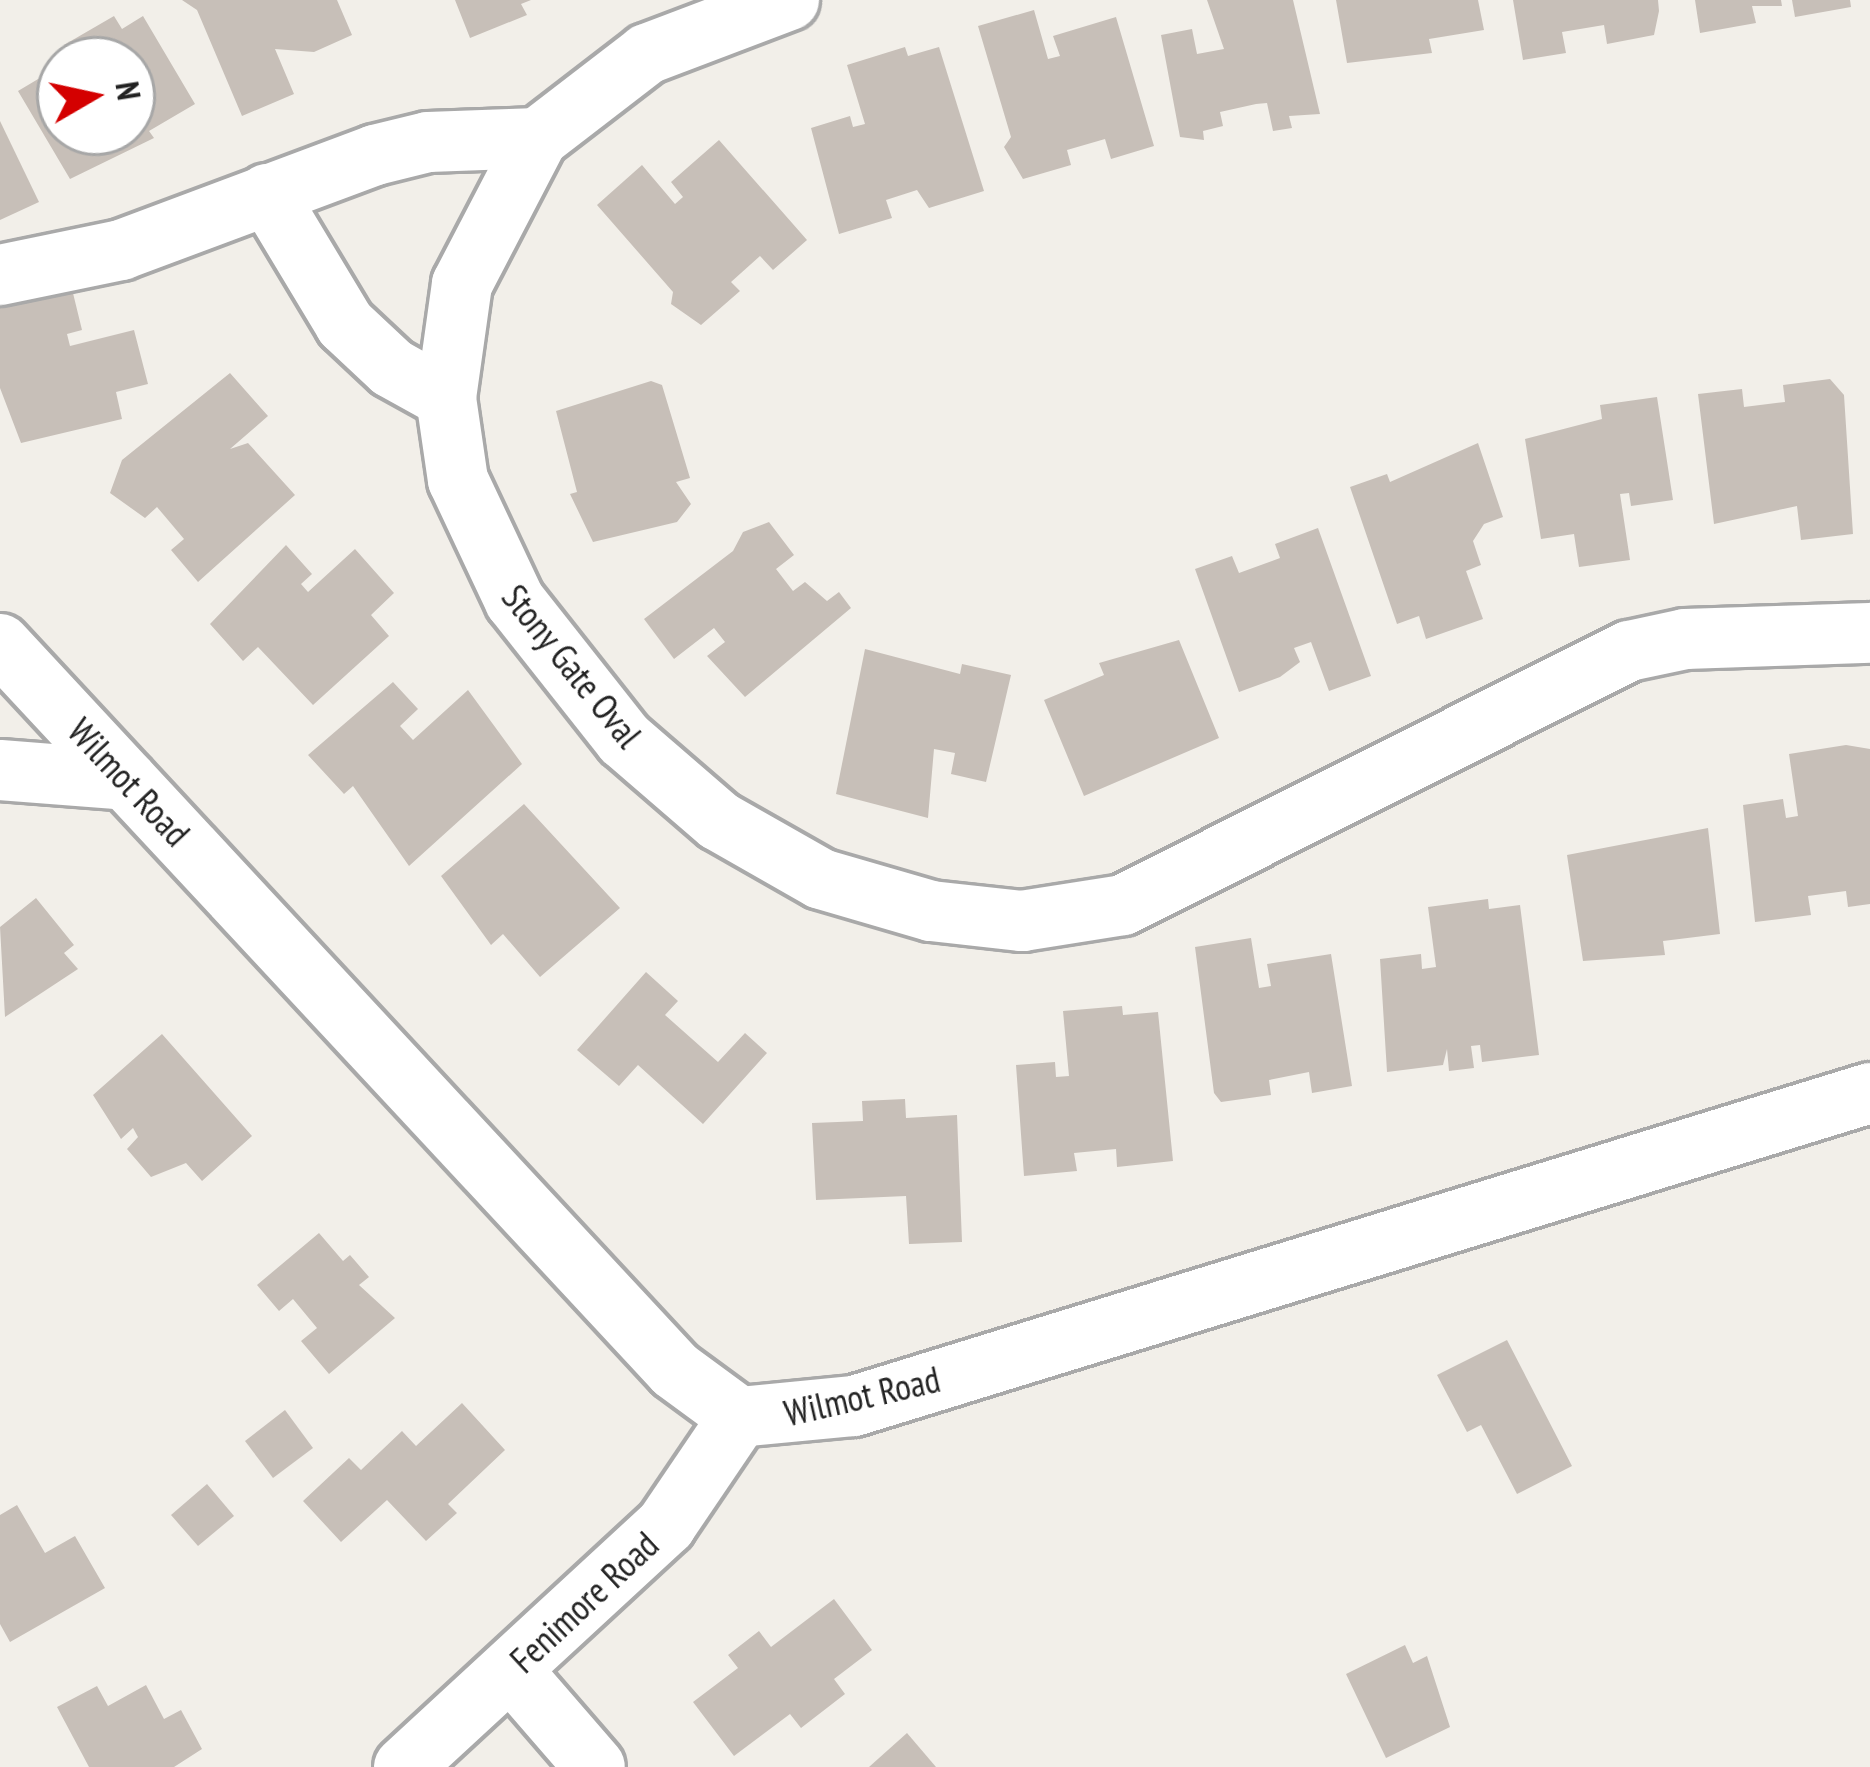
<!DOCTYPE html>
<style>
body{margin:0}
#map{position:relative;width:1870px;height:1767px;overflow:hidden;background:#f2efe9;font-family:"PT Sans Narrow",sans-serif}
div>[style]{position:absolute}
.building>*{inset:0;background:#c7bfb8}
.roads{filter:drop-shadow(3px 0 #a9a9a9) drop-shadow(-3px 0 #a9a9a9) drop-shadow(0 3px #a9a9a9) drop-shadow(0 -3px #a9a9a9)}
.minor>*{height:60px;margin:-30px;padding:0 30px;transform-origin:30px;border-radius:30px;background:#fff}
span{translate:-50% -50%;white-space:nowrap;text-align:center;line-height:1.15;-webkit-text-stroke:12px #fff;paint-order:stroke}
.street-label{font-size:36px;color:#222}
.north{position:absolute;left:36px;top:36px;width:120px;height:120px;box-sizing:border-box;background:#fff;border:3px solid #a7a7a7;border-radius:50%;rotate:81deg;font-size:33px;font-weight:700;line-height:48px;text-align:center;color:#222}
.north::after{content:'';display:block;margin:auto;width:42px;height:54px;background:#d40000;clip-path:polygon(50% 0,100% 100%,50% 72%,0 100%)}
</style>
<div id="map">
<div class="building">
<div style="clip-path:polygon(182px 0,337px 0,352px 35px,314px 52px,275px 49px,294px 94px,242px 116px,197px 10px)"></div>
<div style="clip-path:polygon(455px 0,531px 0,521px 4px,527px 15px,470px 38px)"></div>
<div style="clip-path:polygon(1207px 0,1293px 0,1320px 114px,1289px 116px,1292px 128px,1273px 131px,1267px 103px,1256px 104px,1220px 112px,1223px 126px,1203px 131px,1204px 140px,1180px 137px,1161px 35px,1192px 29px,1197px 54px,1224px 49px)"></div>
<div style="clip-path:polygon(1336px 0,1478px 0,1484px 30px,1429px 39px,1432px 53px,1347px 63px)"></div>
<div style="clip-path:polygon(1513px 0,1658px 0,1659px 11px,1654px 35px,1607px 44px,1604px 25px,1562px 32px,1566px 53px,1523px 60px)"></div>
<div style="clip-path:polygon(1695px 0,1781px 0,1782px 6px,1752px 6px,1756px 23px,1700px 33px)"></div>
<div style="clip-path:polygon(1792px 0,1850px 0,1851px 7px,1795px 17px)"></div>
<div style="clip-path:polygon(1034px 10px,1048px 59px,1060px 56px,1053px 36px,1116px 17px,1154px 146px,1111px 159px,1105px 139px,1067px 150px,1071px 165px,1023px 179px,1004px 147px,1011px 137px,978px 26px)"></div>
<div style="clip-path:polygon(114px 16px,122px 29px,143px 16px,195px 104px,149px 131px,154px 138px,70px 179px,18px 91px,60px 66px,60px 132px,132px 132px,132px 60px,71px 60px,64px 45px)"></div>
<div style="clip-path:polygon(905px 47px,908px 56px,939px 47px,984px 191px,929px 208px,917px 190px,886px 200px,892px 218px,839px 234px,811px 128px,850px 116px,853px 127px,865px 124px,847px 65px)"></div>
<div style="clip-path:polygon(0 121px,39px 202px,0 220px)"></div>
<div style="clip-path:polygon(719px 140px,807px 240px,773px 270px,760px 256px,731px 282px,740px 291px,701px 325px,671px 304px,673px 292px,597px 205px,642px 165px,675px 204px,683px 197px,671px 182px)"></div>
<div style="clip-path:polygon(72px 289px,82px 330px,67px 334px,70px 346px,134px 330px,148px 384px,116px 392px,122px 419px,21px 443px,0 388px,0 307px)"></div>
<div style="clip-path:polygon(230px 373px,268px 416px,230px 449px,248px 443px,295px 495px,198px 582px,171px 550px,184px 539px,157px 507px,145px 518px,110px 493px,122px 460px)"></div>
<div style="clip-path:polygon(1830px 379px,1844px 395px,1853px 534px,1801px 540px,1797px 506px,1714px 524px,1698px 394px,1742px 389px,1744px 407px,1785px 402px,1783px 385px)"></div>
<div style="clip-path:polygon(651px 381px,662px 385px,690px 478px,676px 482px,691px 504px,677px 522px,593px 542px,570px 494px,577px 492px,556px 411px)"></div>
<div style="clip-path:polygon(1657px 397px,1673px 500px,1631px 506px,1629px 493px,1620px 494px,1630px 560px,1579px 567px,1574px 534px,1541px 539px,1525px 439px,1602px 419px,1600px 405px)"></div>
<div style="clip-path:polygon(1478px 443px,1503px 517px,1484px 524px,1473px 541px,1481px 565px,1466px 571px,1483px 619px,1426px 639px,1419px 616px,1397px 624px,1350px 487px,1387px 474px,1390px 482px)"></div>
<div style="clip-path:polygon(769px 522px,794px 555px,776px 569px,793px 591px,805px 582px,827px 601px,839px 592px,851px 608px,745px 697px,707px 656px,725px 642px,714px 628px,674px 659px,644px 619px,733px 551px,743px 532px)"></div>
<div style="clip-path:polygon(1318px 528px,1371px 676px,1329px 691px,1311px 642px,1294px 648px,1300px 662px,1280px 677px,1239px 692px,1195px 569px,1232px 556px,1239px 573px,1280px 558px,1275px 544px)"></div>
<div style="clip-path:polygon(286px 545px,312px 574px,301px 584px,308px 592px,355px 549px,394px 593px,371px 615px,389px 636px,313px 705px,258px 647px,243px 661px,210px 624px)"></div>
<div style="clip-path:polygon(1179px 640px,1219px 738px,1084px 796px,1044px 700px,1104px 675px,1099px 663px)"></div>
<div style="clip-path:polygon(865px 649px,960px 674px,962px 664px,1011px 675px,986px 782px,951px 774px,955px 753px,934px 749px,928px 818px,836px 794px)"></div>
<div style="clip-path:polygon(393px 682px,418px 709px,400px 726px,413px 740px,468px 690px,522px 764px,409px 866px,353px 786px,344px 794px,308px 755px)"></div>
<div style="clip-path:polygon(1846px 745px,1870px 749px,1870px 904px,1848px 907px,1846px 891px,1808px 896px,1811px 915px,1755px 922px,1743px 805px,1783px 799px,1786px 818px,1798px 816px,1789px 754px)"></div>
<div style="clip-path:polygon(524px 804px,620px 908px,540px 977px,503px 934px,491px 945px,441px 876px)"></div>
<div style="clip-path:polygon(1708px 828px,1720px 934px,1663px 941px,1665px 955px,1583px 961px,1567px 855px)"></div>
<div style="clip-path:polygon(36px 898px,74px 945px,64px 953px,78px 969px,5px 1017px,0 927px)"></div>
<div style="clip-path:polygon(1488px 899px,1489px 909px,1520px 905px,1539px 1055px,1482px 1062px,1480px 1045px,1471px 1046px,1474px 1068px,1449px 1071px,1447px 1049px,1443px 1065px,1387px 1072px,1380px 959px,1421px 954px,1422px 969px,1436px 967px,1428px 907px)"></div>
<div style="clip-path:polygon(1251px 938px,1259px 988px,1271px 986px,1267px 964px,1331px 954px,1352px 1086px,1312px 1093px,1309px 1072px,1269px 1080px,1271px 1095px,1221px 1102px,1214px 1093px,1195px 947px)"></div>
<div style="clip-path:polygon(646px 972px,678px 1001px,665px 1015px,718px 1062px,745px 1033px,767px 1053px,703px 1124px,638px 1065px,619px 1086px,577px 1050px)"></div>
<div style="clip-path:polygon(1122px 1006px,1123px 1015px,1158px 1012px,1173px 1161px,1117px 1167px,1116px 1149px,1074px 1153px,1077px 1171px,1024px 1176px,1016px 1065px,1055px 1062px,1056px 1077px,1069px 1076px,1063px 1011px)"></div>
<div style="clip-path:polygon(162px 1034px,252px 1136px,202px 1181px,186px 1163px,151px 1177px,127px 1149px,138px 1137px,133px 1128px,121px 1139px,93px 1095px)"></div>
<div style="clip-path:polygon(905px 1099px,906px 1118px,957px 1115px,962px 1242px,909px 1244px,906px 1196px,816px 1200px,812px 1123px,863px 1121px,862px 1101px)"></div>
<div style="clip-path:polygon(319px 1233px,343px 1261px,350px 1255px,369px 1277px,359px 1285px,395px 1318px,329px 1374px,301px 1341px,317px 1328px,293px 1299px,279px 1311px,257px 1285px)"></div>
<div style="clip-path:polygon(1507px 1340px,1572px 1466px,1517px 1494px,1481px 1425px,1467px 1432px,1437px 1375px)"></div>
<div style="clip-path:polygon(462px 1403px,505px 1450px,448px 1504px,457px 1513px,426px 1541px,387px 1500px,341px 1542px,303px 1501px,349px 1458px,361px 1470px,402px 1431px,416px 1446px)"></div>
<div style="clip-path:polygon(285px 1410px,313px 1448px,273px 1478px,245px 1441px)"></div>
<div style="clip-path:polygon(207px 1484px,234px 1516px,198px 1546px,171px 1515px)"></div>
<div style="clip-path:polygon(17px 1505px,45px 1553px,75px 1536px,105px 1588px,10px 1642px,0 1624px,0 1515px)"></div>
<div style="clip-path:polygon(834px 1599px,872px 1650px,834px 1679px,845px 1694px,801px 1728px,790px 1714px,734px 1756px,693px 1702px,738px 1668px,728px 1655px,759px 1631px,771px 1647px)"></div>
<div style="clip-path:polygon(1405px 1645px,1413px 1663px,1427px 1656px,1450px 1727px,1386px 1758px,1346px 1674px)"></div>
<div style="clip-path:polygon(146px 1685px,164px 1719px,181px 1710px,202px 1749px,174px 1767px,89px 1767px,57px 1707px,97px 1686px,108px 1706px)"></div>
<div style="clip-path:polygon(907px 1733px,936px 1767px,869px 1767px)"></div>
</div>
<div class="roads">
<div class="minor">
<div style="left:789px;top:0;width:152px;rotate:159.2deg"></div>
<div style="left:647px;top:54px;width:138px;rotate:142.4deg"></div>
<div style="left:538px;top:138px;width:165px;rotate:117.5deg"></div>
<div style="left:462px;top:284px;width:115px;rotate:98deg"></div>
<div style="left:446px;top:398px;width:83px;rotate:81.7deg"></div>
<div style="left:458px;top:480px;width:134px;rotate:64.8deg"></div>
<div style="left:515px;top:601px;width:176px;rotate:51.7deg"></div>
<div style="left:624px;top:739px;width:125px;rotate:40.8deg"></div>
<div style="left:719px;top:821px;width:117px;rotate:29.6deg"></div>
<div style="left:821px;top:879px;width:115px;rotate:16.2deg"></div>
<div style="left:931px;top:911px;width:92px;rotate:6.3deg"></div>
<div style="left:1022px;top:921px;width:102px;rotate:-9deg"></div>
<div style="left:1123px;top:905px;width:566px;rotate:-26.66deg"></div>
<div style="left:1629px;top:651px;width:57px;rotate:-12.1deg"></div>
<div style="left:1685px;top:639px;width:185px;rotate:-1.9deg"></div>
<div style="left:267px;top:194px;width:152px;rotate:59deg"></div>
<div style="left:345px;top:324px;width:64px;rotate:43.1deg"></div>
<div style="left:392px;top:368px;width:62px;rotate:29.1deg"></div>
<div style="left:0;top:275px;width:124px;rotate:-11.7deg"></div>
<div style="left:121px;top:250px;width:271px;rotate:-20.5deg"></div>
<div style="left:375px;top:155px;width:55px;rotate:-13.8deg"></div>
<div style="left:428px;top:142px;width:110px;rotate:-2.1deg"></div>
<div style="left:0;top:644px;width:991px;rotate:47.08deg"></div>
<div style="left:675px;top:1370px;width:79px;rotate:36.3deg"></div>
<div style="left:739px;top:1417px;width:116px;rotate:-5.5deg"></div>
<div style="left:854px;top:1406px;width:1063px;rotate:-17.12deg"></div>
<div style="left:0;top:770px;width:127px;rotate:4.5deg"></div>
<div style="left:511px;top:1670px;width:128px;rotate:49.1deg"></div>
<div style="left:404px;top:1767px;width:357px;rotate:-42.7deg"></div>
<div style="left:666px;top:1525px;width:130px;rotate:-55.9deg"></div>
</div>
</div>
<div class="street-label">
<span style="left:572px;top:666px;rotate:51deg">Stony Gate Oval</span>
<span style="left:129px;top:782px;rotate:47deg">Wilmot Road</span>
<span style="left:862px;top:1396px;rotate:-13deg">Wilmot Road</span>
<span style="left:584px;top:1602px;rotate:-43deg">Fenimore Road</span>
</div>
<div class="north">N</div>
</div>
